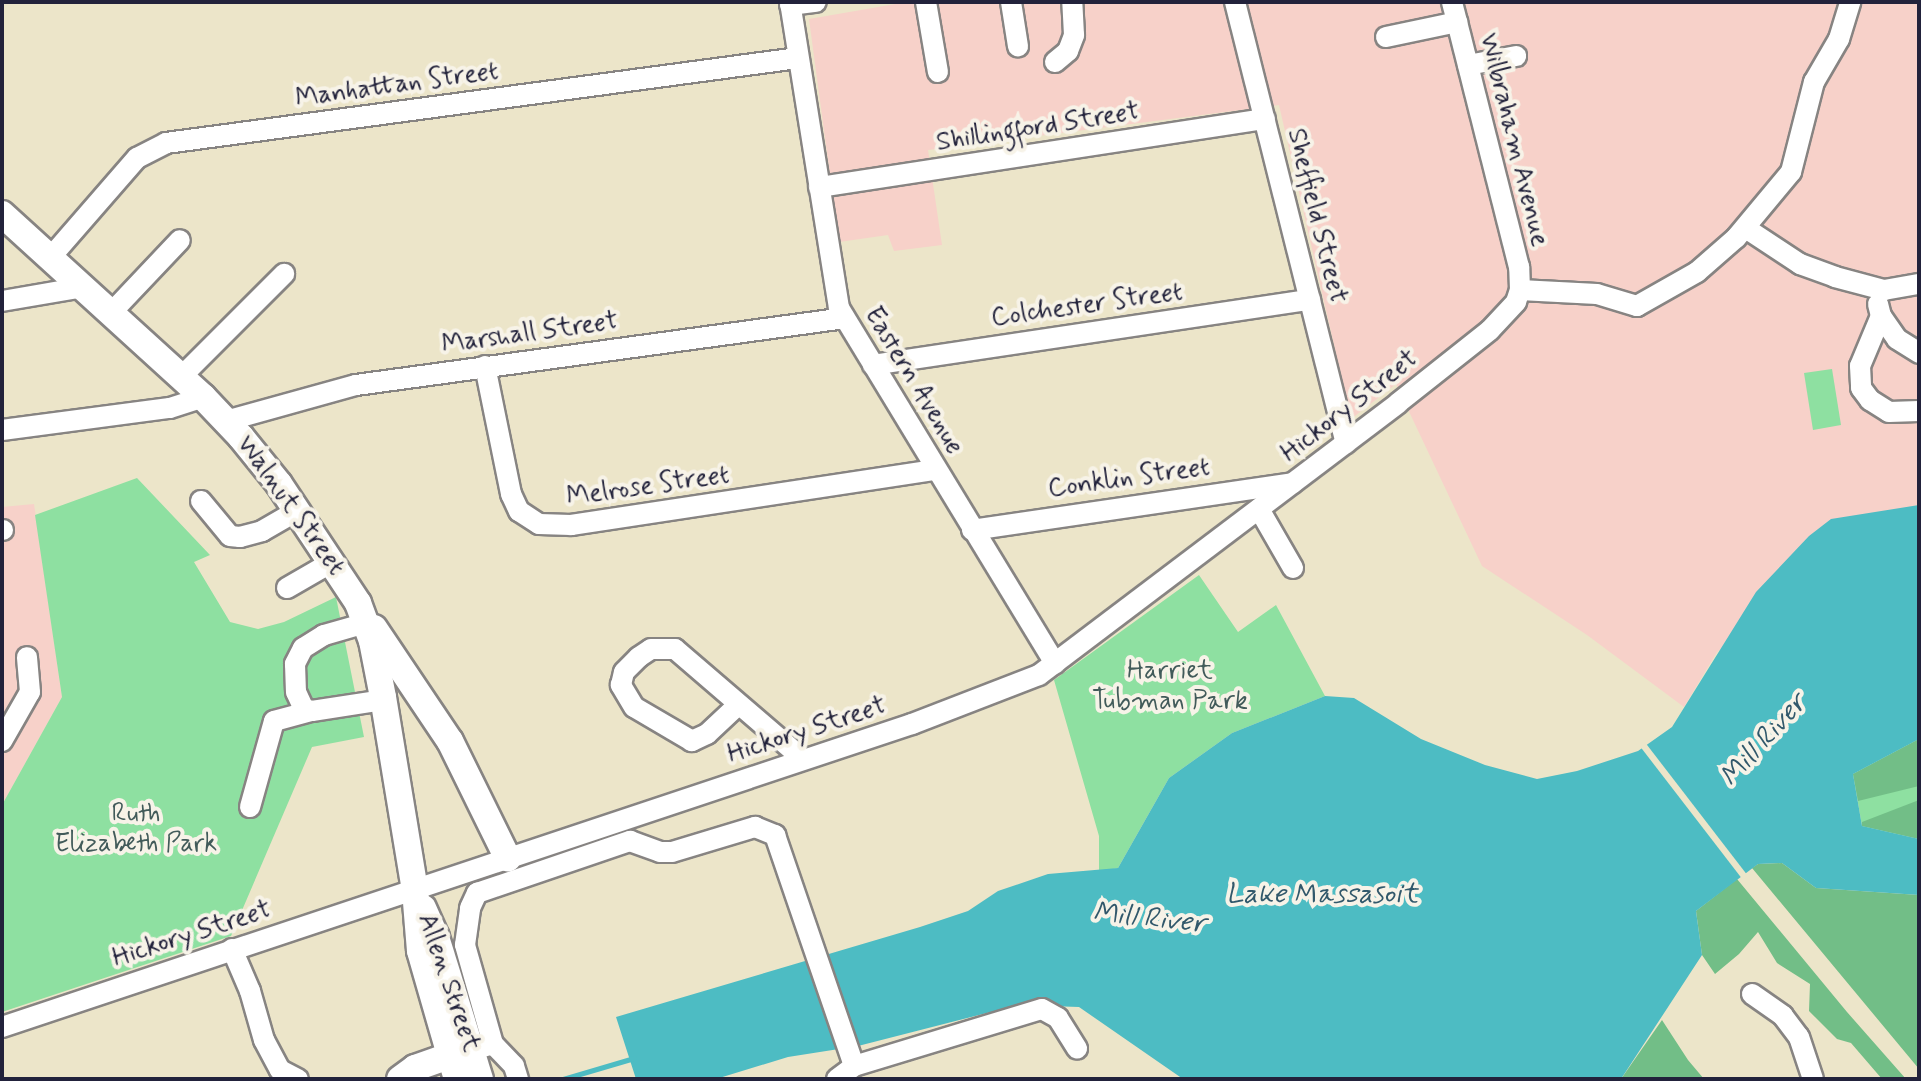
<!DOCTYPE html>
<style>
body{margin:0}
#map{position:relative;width:1921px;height:1081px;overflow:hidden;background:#ece5c9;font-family:Mynerve,sans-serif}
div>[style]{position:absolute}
.built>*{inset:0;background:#f7d1c9}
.green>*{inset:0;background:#8ee0a1}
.forest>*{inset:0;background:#72be87}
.water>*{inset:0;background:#4dbcc3}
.pier>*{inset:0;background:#ece5c9}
.stream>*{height:5px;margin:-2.5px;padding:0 2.5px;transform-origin:2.5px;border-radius:2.5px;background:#4dbcc3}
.roads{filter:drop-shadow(2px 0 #878482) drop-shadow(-2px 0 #878482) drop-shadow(0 2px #878482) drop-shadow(0 -2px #878482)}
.minor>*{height:20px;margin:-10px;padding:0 10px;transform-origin:10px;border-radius:10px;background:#fff}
.major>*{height:26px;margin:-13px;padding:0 13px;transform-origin:13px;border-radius:13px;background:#fff}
span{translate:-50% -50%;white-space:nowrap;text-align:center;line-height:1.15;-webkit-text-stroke:8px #f7f3e8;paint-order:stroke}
.street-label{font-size:26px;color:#22223b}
.park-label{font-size:26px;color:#425b5a}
.water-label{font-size:28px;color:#31586b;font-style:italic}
.frame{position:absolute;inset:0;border:4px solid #22223b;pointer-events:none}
</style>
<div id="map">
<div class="built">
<div style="clip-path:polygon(907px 2px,1919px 2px,1919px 505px,1893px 511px,1717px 652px,1684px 707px,1587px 635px,1482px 566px,1396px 384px,1351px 419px,1279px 105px,928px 150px,942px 245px,894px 251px,888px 235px,839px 242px,809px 19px)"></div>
<div style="clip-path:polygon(34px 504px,62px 697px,2px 805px,2px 507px)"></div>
</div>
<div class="green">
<div style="clip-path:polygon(1832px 369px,1841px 425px,1813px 430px,1804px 373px)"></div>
<div style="clip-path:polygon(137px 478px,210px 555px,194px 562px,230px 622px,258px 629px,284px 622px,336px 597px,364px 737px,312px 747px,231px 936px,2px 1012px,2px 805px,62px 697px,35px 515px)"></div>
<div style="clip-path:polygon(1199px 575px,1238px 632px,1276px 605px,1325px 696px,1232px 733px,1169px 778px,1118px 868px,1099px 872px,1099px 836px,1054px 680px)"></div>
<div style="clip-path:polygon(1919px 739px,1919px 839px,1862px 826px,1853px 774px)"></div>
</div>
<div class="forest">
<div style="clip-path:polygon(1919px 739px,1919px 786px,1858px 801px,1853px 774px)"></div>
<div style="clip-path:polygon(1919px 800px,1919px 839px,1862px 826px,1862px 822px)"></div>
<div style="clip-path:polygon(1782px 863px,1816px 888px,1919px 895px,1919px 1069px,1752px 868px,1758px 864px)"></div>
<div style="clip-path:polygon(1737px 879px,1847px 1012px,1906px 1079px,1882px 1079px,1851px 1043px,1837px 1039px,1809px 1011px,1810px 984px,1777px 963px,1758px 932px,1739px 954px,1715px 974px,1702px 955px,1696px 911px)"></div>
<div style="clip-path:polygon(1662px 1020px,1688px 1060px,1704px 1079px,1621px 1079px)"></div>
</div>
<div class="water">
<div style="clip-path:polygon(1919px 505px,1919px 739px,1853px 774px,1862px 826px,1919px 839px,1919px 895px,1816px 888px,1782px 863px,1758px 864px,1696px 911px,1702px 955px,1621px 1079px,1183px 1079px,1079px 1007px,1018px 1005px,858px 1046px,788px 1057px,716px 1079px,636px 1079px,616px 1017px,920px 927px,968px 911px,998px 891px,1048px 874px,1118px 868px,1169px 778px,1232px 733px,1325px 696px,1354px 698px,1421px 739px,1485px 765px,1537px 779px,1577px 771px,1638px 751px,1672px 727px,1756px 592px,1809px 536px,1831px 519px)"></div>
</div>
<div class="pier">
<div style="clip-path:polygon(1644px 741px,1748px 876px,1743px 880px,1639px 745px)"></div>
</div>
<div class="stream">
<div style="left:563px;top:1079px;width:74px;rotate:-16.5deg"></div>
</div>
<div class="roads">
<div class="minor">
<div style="left:790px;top:2px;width:310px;rotate:80.9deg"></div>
<div style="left:839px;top:308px;width:416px;rotate:58.7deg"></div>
<div style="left:926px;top:2px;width:71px;rotate:80.3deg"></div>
<div style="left:1011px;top:2px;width:45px;rotate:81deg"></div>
<div style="left:1235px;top:2px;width:455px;rotate:75.9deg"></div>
<div style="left:790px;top:5px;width:26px;rotate:-7deg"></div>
<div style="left:1386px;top:37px;width:73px;rotate:-11.9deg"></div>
<div style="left:1055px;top:62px;width:17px;rotate:-40deg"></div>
<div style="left:1068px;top:51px;width:17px;rotate:-69deg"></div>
<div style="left:1074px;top:35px;width:33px;rotate:-93deg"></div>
<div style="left:1468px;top:65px;width:49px;rotate:-10.6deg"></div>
<div style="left:819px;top:187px;width:451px;rotate:-8.7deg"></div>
<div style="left:1747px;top:229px;width:64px;rotate:33.4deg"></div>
<div style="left:1800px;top:264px;width:37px;rotate:20deg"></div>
<div style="left:1835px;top:277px;width:51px;rotate:14.9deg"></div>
<div style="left:1884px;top:290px;width:36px;rotate:-10deg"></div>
<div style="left:50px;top:258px;width:133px;rotate:-49deg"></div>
<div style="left:137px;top:158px;width:33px;rotate:-27deg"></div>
<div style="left:166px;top:143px;width:638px;rotate:-7.66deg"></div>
<div style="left:1520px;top:290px;width:77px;rotate:3deg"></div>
<div style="left:1597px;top:294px;width:42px;rotate:16.7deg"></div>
<div style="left:1637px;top:306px;width:69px;rotate:-29.5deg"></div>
<div style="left:1697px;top:272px;width:52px;rotate:-41.1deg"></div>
<div style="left:1736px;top:238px;width:86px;rotate:-50.2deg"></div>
<div style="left:1791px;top:172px;width:93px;rotate:-75.7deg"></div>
<div style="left:1814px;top:82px;width:50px;rotate:-59.8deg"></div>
<div style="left:1839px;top:39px;width:39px;rotate:-73deg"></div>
<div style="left:2px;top:301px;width:82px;rotate:-9.8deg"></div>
<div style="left:1878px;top:304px;width:12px;rotate:76deg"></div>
<div style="left:1881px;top:316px;width:28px;rotate:55deg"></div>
<div style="left:1897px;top:339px;width:26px;rotate:32deg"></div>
<div style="left:111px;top:313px;width:100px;rotate:-46.6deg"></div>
<div style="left:1881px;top:316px;width:54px;rotate:112.8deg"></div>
<div style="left:1860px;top:366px;width:22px;rotate:87deg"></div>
<div style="left:1861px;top:388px;width:15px;rotate:53deg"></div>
<div style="left:1870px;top:400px;width:22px;rotate:32deg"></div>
<div style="left:1889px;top:412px;width:30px;rotate:-2deg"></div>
<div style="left:873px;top:365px;width:442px;rotate:-8.5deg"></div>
<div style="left:485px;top:366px;width:131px;rotate:78.5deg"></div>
<div style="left:511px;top:494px;width:19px;rotate:65deg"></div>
<div style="left:519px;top:511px;width:24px;rotate:33deg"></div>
<div style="left:539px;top:524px;width:32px;rotate:2deg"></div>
<div style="left:571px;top:525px;width:368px;rotate:-8.6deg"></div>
<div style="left:181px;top:377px;width:146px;rotate:-45deg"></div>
<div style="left:226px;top:421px;width:135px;rotate:-15.5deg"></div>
<div style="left:356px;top:385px;width:493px;rotate:-7.8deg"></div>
<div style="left:2px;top:430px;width:169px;rotate:-7.5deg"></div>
<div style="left:170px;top:408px;width:35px;rotate:-18deg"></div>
<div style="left:201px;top:501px;width:45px;rotate:50.4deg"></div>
<div style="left:230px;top:536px;width:10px;rotate:6deg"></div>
<div style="left:240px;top:537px;width:23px;rotate:-15deg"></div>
<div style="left:262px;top:531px;width:39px;rotate:-30deg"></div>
<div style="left:1259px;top:509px;width:68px;rotate:60deg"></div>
<div style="left:2px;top:530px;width:1px"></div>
<div style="left:972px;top:530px;width:324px;rotate:-8.3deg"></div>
<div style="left:287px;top:588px;width:52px;rotate:-30deg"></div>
<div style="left:366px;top:623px;width:44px;rotate:164.1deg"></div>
<div style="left:324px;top:635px;width:25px;rotate:148deg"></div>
<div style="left:303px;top:648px;width:18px;rotate:117deg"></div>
<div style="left:295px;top:664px;width:28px;rotate:88deg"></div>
<div style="left:296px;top:692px;width:19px;rotate:65deg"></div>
<div style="left:304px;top:709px;width:8px;rotate:14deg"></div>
<div style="left:312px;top:711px;width:73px;rotate:-8.7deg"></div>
<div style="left:738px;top:705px;width:42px;rotate:136.9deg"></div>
<div style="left:707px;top:734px;width:17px;rotate:155deg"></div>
<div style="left:692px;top:741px;width:67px;rotate:-149.6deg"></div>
<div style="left:634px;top:707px;width:26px;rotate:-121deg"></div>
<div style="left:621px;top:685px;width:13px;rotate:-77deg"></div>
<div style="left:624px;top:672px;width:21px;rotate:-45deg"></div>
<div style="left:639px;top:657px;width:14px;rotate:-34deg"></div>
<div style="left:651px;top:649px;width:24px"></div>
<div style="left:675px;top:649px;width:169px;rotate:40.7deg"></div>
<div style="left:2px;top:741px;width:56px;rotate:-60.3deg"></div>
<div style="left:30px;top:692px;width:35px;rotate:-95deg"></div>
<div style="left:250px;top:807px;width:89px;rotate:-74.4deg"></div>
<div style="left:274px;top:721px;width:39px;rotate:-15deg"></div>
<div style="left:232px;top:949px;width:46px;rotate:66.8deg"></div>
<div style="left:250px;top:991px;width:51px;rotate:74.1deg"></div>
<div style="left:264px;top:1040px;width:34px;rotate:62deg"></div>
<div style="left:280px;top:1070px;width:20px;rotate:27deg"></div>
<div style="left:1752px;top:994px;width:38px;rotate:35deg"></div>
<div style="left:1783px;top:1016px;width:26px;rotate:53deg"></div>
<div style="left:1799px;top:1037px;width:44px;rotate:71.6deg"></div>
<div style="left:2px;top:1027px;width:959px;rotate:-18.42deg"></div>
<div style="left:912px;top:724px;width:136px;rotate:-21.1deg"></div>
<div style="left:1039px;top:675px;width:450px;rotate:-37.1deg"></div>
<div style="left:1398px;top:403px;width:117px;rotate:-38.4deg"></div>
<div style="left:1490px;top:330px;width:38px;rotate:-47deg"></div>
<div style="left:1516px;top:302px;width:13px;rotate:-72deg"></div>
<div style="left:1520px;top:290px;width:23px;rotate:-92deg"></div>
<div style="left:1519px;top:267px;width:273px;rotate:-104.2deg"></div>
<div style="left:493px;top:1044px;width:103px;rotate:-105.8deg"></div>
<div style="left:465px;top:945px;width:37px;rotate:-82deg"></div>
<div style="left:470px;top:908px;width:17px;rotate:-65deg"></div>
<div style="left:477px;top:893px;width:162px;rotate:-18.8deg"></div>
<div style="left:630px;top:841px;width:32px;rotate:20deg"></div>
<div style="left:660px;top:852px;width:12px"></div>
<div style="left:672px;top:852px;width:87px;rotate:-16.8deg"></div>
<div style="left:755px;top:827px;width:22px;rotate:22deg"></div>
<div style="left:775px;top:835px;width:244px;rotate:71.1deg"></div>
<div style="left:483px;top:1047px;width:10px;rotate:-17deg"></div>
<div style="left:493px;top:1044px;width:30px;rotate:46deg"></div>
<div style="left:514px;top:1066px;width:14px;rotate:73deg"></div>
<div style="left:837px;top:1079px;width:21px;rotate:-37deg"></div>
<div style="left:854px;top:1066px;width:196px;rotate:-16.9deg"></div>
<div style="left:1042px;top:1009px;width:18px;rotate:29deg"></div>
<div style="left:1058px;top:1018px;width:36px;rotate:58deg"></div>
</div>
<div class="major">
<div style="left:2px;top:214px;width:272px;rotate:42.3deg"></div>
<div style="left:203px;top:397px;width:55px;rotate:46.5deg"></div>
<div style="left:241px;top:437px;width:60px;rotate:51deg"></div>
<div style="left:279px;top:484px;width:143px;rotate:56.4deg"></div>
<div style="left:358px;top:603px;width:40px;rotate:69.8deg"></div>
<div style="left:372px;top:641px;width:57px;rotate:78.9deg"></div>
<div style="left:383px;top:697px;width:196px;rotate:80.6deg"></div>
<div style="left:415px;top:890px;width:61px;rotate:85.3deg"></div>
<div style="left:420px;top:951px;width:133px;rotate:73.9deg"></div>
<div style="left:374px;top:628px;width:136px;rotate:56.1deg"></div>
<div style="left:450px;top:741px;width:131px;rotate:63.8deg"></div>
<div style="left:423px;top:908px;width:32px;rotate:66deg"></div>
<div style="left:436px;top:937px;width:149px;rotate:72.8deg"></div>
<div style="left:400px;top:1079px;width:19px;rotate:-36deg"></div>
<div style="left:415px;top:1068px;width:54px;rotate:-19.4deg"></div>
</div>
</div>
<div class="street-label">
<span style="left:397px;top:86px;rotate:-8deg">Manhattan Street</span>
<span style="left:1038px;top:128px;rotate:-9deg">Shillingford Street</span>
<span style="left:1513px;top:140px;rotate:76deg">Wilbraham Avenue</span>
<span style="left:1316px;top:216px;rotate:76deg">Sheffield Street</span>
<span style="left:1087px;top:306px;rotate:-8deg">Colchester Street</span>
<span style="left:530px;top:334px;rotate:-8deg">Marshall Street</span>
<span style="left:913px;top:381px;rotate:59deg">Eastern Avenue</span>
<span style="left:1350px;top:407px;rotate:-38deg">Hickory Street</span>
<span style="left:1129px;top:479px;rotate:-8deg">Conklin Street</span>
<span style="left:648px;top:487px;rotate:-8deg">Melrose Street</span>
<span style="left:290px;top:506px;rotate:54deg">Walnut Street</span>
<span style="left:807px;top:731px;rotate:-18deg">Hickory Street</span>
<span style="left:192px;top:935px;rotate:-18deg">Hickory Street</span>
<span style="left:448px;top:983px;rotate:71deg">Allen Street</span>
</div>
<div class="park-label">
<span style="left:1170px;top:687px">Harriet<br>Tubman Park</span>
<span style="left:136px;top:830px">Ruth<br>Elizabeth Park</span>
</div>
<div class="water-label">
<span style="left:1764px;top:741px;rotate:-48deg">Mill River</span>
<span style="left:1322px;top:895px">Lake Massasoit</span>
<span style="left:1149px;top:919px;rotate:6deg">Mill River</span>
</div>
<div class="frame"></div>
</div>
